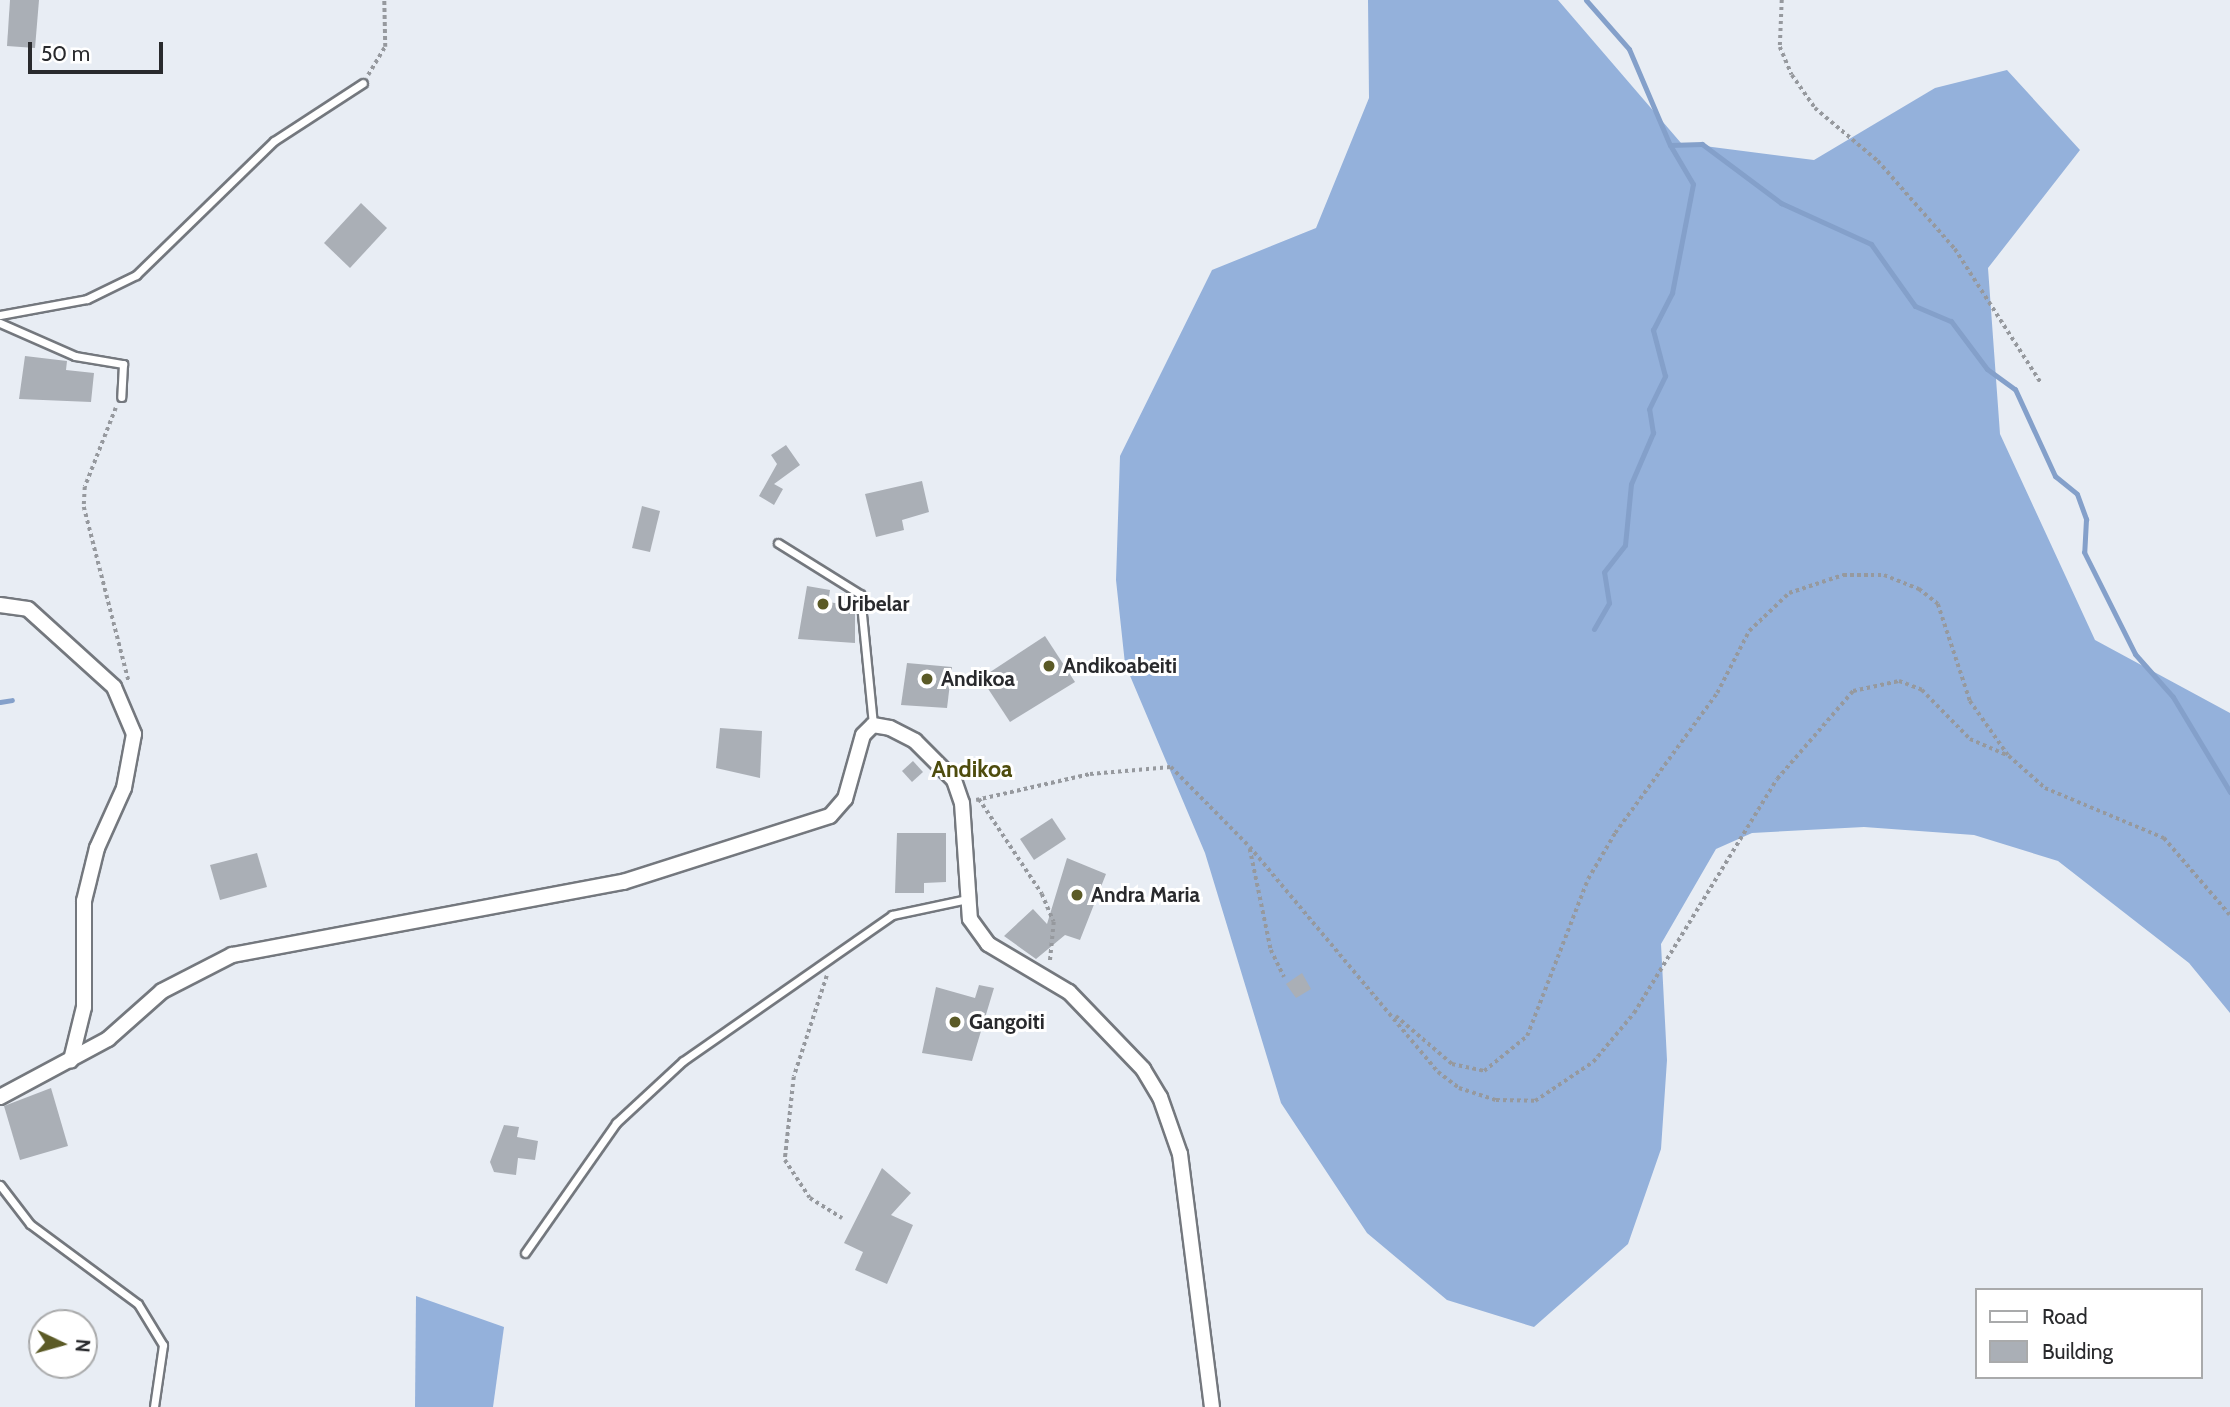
<!DOCTYPE html>
<style>
body{margin:0}
#map{position:relative;width:2230px;height:1407px;overflow:hidden;background:#e8edf4;font-family:Cabin,sans-serif}
div>[style]{position:absolute}
.forest>*{inset:0;background:#94b1db}
.stream>*{height:5px;margin:-2.5px;padding:0 2.5px;transform-origin:2.5px;border-radius:2.5px;background:#84a0ca}
.building>*{inset:0;background:#aaafb6}
.path>*{height:3.5px;margin-top:-1.75px;transform-origin:0;background:repeating-linear-gradient(90deg,#96999e 0 3.5px,transparent 0 7px)}
.roads{filter:drop-shadow(2px 0 #74787e) drop-shadow(-2px 0 #74787e) drop-shadow(0 2px #74787e) drop-shadow(0 -2px #74787e)}
.service>*{height:7px;margin:-3.5px;padding:0 3.5px;transform-origin:3.5px;border-radius:3.5px;background:#fff}
.minor>*{height:14px;margin:-7px;padding:0 7px;transform-origin:7px;border-radius:7px;background:#fff}
.dots>*{width:19px;height:19px;translate:-50% -50%;box-sizing:border-box;border:4px solid #fff;border-radius:50%}
span{translate:-50% -50%;white-space:nowrap;text-align:center;line-height:1.15;-webkit-text-stroke:6px #fff;paint-order:stroke}
.poi-label{font-size:21px;color:#292a2d;font-weight:700}
.left{translate:0 -50%;text-align:left}
.neighbourhood-label{font-size:23px;color:#4e4c0d;font-weight:700}
.legend{position:absolute;left:1975px;top:1288px;width:228px;height:91px;box-sizing:border-box;background:#fff;border:2px solid #a9aaab;margin:0;padding:9px 12px;list-style:none;font-size:21px;color:#292a2d}
.legend li{display:flex;align-items:center;gap:14px;height:35px}
.legend b{width:35px;border:2px solid #a9aaab}
.north{position:absolute;left:28px;top:1309px;width:70px;height:70px;box-sizing:border-box;background:#fff;border:2px solid #a9aaab;border-radius:50%;rotate:95deg;font-size:19px;font-weight:700;line-height:28px;text-align:center;color:#292a2d}
.north::after{content:'';display:block;margin:auto;width:24px;height:32px;background:#5b5a26;clip-path:polygon(50% 0,100% 100%,50% 72%,0 100%)}
.scale{position:absolute;left:28px;top:42px;width:135px;height:32px;box-sizing:border-box;border:4px solid #292a2d;border-top:0;padding-left:9px;font-size:21px;line-height:24px;white-space:nowrap;color:#292a2d;-webkit-text-stroke:5px #fff;paint-order:stroke}
</style>
<div id="map">
<div class="forest">
<div style="clip-path:polygon(1368px 0,1558px 0,1681px 143px,1814px 160px,1935px 88px,2007px 70px,2080px 150px,1988px 268px,2000px 434px,2095px 640px,2230px 713px,2230px 1013px,2189px 963px,2058px 861px,1974px 835px,1864px 827px,1752px 833px,1716px 849px,1661px 944px,1667px 1060px,1661px 1149px,1628px 1244px,1534px 1327px,1447px 1300px,1367px 1233px,1281px 1103px,1205px 853px,1125px 664px,1116px 580px,1120px 456px,1212px 270px,1316px 228px,1369px 98px)"></div>
<div style="clip-path:polygon(416px 1296px,504px 1327px,493px 1407px,415px 1407px)"></div>
</div>
<div class="stream">
<div style="left:1586px;top:0;width:65px;rotate:48.7deg"></div>
<div style="left:1629px;top:49px;width:104px;rotate:66.9deg"></div>
<div style="left:1670px;top:145px;width:32px;rotate:-2deg"></div>
<div style="left:1702px;top:144px;width:99px;rotate:36.8deg"></div>
<div style="left:1781px;top:203px;width:99px;rotate:24.5deg"></div>
<div style="left:1871px;top:244px;width:76px;rotate:54.6deg"></div>
<div style="left:1915px;top:306px;width:39px;rotate:23deg"></div>
<div style="left:1951px;top:321px;width:60px;rotate:53.1deg"></div>
<div style="left:1987px;top:369px;width:34px;rotate:36deg"></div>
<div style="left:2015px;top:389px;width:96px;rotate:65.3deg"></div>
<div style="left:2055px;top:476px;width:28px;rotate:39deg"></div>
<div style="left:2077px;top:494px;width:27px;rotate:70deg"></div>
<div style="left:2086px;top:519px;width:33px;rotate:93deg"></div>
<div style="left:2084px;top:552px;width:114px;rotate:63.4deg"></div>
<div style="left:2135px;top:654px;width:57px;rotate:48.5deg"></div>
<div style="left:2173px;top:697px;width:111px;rotate:59deg"></div>
<div style="left:1594px;top:629px;width:30px;rotate:-60deg"></div>
<div style="left:1609px;top:603px;width:31px;rotate:-99deg"></div>
<div style="left:1604px;top:572px;width:34px;rotate:-52deg"></div>
<div style="left:1625px;top:545px;width:61px;rotate:-84.4deg"></div>
<div style="left:1631px;top:484px;width:56px;rotate:-66.7deg"></div>
<div style="left:1653px;top:433px;width:24px;rotate:-99deg"></div>
<div style="left:1649px;top:409px;width:37px;rotate:-64deg"></div>
<div style="left:1665px;top:376px;width:48px;rotate:-104.6deg"></div>
<div style="left:1653px;top:330px;width:42px;rotate:-62.8deg"></div>
<div style="left:1672px;top:293px;width:111px;rotate:-79.1deg"></div>
<div style="left:1693px;top:184px;width:45px;rotate:-120.5deg"></div>
<div style="left:0;top:702px;width:12px;rotate:-9deg"></div>
</div>
<div class="building">
<div style="clip-path:polygon(10px 0,39px 0,35px 48px,7px 46px)"></div>
<div style="clip-path:polygon(361px 203px,387px 228px,350px 268px,324px 243px)"></div>
<div style="clip-path:polygon(25px 356px,67px 361px,66px 370px,94px 373px,91px 402px,19px 399px)"></div>
<div style="clip-path:polygon(786px 445px,800px 465px,774px 484px,783px 489px,774px 505px,759px 496px,777px 464px,771px 455px)"></div>
<div style="clip-path:polygon(922px 481px,929px 512px,902px 520px,904px 530px,876px 537px,865px 494px)"></div>
<div style="clip-path:polygon(642px 506px,660px 511px,650px 552px,632px 548px)"></div>
<div style="clip-path:polygon(807px 586px,830px 590px,828px 602px,855px 606px,855px 643px,798px 639px)"></div>
<div style="clip-path:polygon(1045px 636px,1075px 682px,1010px 722px,981px 678px)"></div>
<div style="clip-path:polygon(907px 663px,952px 667px,947px 708px,901px 705px)"></div>
<div style="clip-path:polygon(720px 728px,762px 731px,760px 778px,716px 768px)"></div>
<div style="clip-path:polygon(913px 761px,923px 772px,912px 782px,902px 771px)"></div>
<div style="clip-path:polygon(1052px 818px,1066px 839px,1034px 860px,1020px 839px)"></div>
<div style="clip-path:polygon(897px 833px,946px 833px,946px 882px,924px 883px,924px 893px,895px 893px)"></div>
<div style="clip-path:polygon(257px 853px,267px 887px,220px 900px,210px 865px)"></div>
<div style="clip-path:polygon(1067px 858px,1106px 874px,1080px 940px,1065px 935px,1036px 959px,1004px 936px,1033px 909px,1047px 924px)"></div>
<div style="clip-path:polygon(1302px 973px,1311px 989px,1296px 998px,1286px 984px)"></div>
<div style="clip-path:polygon(979px 985px,994px 988px,972px 1061px,922px 1053px,936px 987px,975px 998px)"></div>
<div style="clip-path:polygon(51px 1088px,68px 1146px,20px 1160px,4px 1106px)"></div>
<div style="clip-path:polygon(504px 1125px,519px 1127px,517px 1137px,538px 1141px,535px 1160px,518px 1158px,516px 1175px,494px 1172px,490px 1162px)"></div>
<div style="clip-path:polygon(882px 1168px,911px 1193px,891px 1215px,913px 1225px,887px 1284px,855px 1270px,863px 1252px,844px 1243px)"></div>
</div>
<div class="path">
<div style="left:1782px;top:0;width:47px;rotate:92.4deg"></div>
<div style="left:1780px;top:47px;width:30px;rotate:67deg"></div>
<div style="left:1792px;top:75px;width:40px;rotate:55.1deg"></div>
<div style="left:1815px;top:108px;width:82px;rotate:40.1deg"></div>
<div style="left:1878px;top:161px;width:117px;rotate:48.8deg"></div>
<div style="left:1955px;top:249px;width:159px;rotate:57.3deg"></div>
<div style="left:368px;top:75px;width:33px;rotate:-59deg"></div>
<div style="left:385px;top:47px;width:47px;rotate:-91.2deg"></div>
<div style="left:116px;top:408px;width:85px;rotate:111.4deg"></div>
<div style="left:85px;top:487px;width:20px;rotate:93deg"></div>
<div style="left:84px;top:507px;width:181px;rotate:75.6deg"></div>
<div style="left:979px;top:799px;width:114px;rotate:56.4deg"></div>
<div style="left:1042px;top:894px;width:30px;rotate:67deg"></div>
<div style="left:1054px;top:922px;width:41px;rotate:95.6deg"></div>
<div style="left:976px;top:800px;width:117px;rotate:-12.8deg"></div>
<div style="left:1090px;top:774px;width:81px;rotate:-4.9deg"></div>
<div style="left:1171px;top:767px;width:112px;rotate:45.4deg"></div>
<div style="left:1250px;top:847px;width:293px;rotate:50.1deg"></div>
<div style="left:1438px;top:1072px;width:26px;rotate:37deg"></div>
<div style="left:1459px;top:1088px;width:39px;rotate:18deg"></div>
<div style="left:1496px;top:1100px;width:39px;rotate:1deg"></div>
<div style="left:1535px;top:1101px;width:70px;rotate:-33.9deg"></div>
<div style="left:1593px;top:1062px;width:64px;rotate:-50.1deg"></div>
<div style="left:1634px;top:1013px;width:274px;rotate:-58.6deg"></div>
<div style="left:1777px;top:779px;width:116px;rotate:-49.2deg"></div>
<div style="left:1853px;top:691px;width:47px;rotate:-12.3deg"></div>
<div style="left:1899px;top:681px;width:25px;rotate:21deg"></div>
<div style="left:1922px;top:690px;width:69px;rotate:45.6deg"></div>
<div style="left:1970px;top:739px;width:43px;rotate:23.6deg"></div>
<div style="left:2009px;top:756px;width:48px;rotate:41.6deg"></div>
<div style="left:2045px;top:788px;width:129px;rotate:22.8deg"></div>
<div style="left:2164px;top:838px;width:101px;rotate:49.4deg"></div>
<div style="left:1250px;top:849px;width:103px;rotate:78.3deg"></div>
<div style="left:1271px;top:950px;width:30px;rotate:64deg"></div>
<div style="left:827px;top:976px;width:106px;rotate:108.1deg"></div>
<div style="left:794px;top:1077px;width:83px;rotate:96.2deg"></div>
<div style="left:785px;top:1160px;width:45px;rotate:56.7deg"></div>
<div style="left:810px;top:1198px;width:38px;rotate:32deg"></div>
<div style="left:1396px;top:1016px;width:74px;rotate:40.6deg"></div>
<div style="left:1452px;top:1064px;width:33px;rotate:12deg"></div>
<div style="left:1484px;top:1071px;width:55px;rotate:-39.1deg"></div>
<div style="left:1527px;top:1036px;width:168px;rotate:-68.8deg"></div>
<div style="left:1588px;top:879px;width:53px;rotate:-59.6deg"></div>
<div style="left:1615px;top:833px;width:173px;rotate:-53.9deg"></div>
<div style="left:1717px;top:693px;width:70px;rotate:-62.7deg"></div>
<div style="left:1749px;top:631px;width:55px;rotate:-43.5deg"></div>
<div style="left:1789px;top:593px;width:57px;rotate:-18.4deg"></div>
<div style="left:1843px;top:575px;width:41px"></div>
<div style="left:1884px;top:575px;width:38px;rotate:22deg"></div>
<div style="left:1919px;top:589px;width:24px;rotate:38deg"></div>
<div style="left:1938px;top:604px;width:102px;rotate:71.7deg"></div>
<div style="left:1970px;top:701px;width:66px;rotate:54.9deg"></div>
</div>
<div class="roads">
<div class="service">
<div style="left:0;top:315px;width:88px;rotate:-10.4deg"></div>
<div style="left:87px;top:299px;width:55px;rotate:-26.1deg"></div>
<div style="left:136px;top:275px;width:192px;rotate:-44.2deg"></div>
<div style="left:274px;top:141px;width:106px;rotate:-33.1deg"></div>
<div style="left:0;top:323px;width:82px;rotate:23.7deg"></div>
<div style="left:75px;top:356px;width:49px;rotate:9.5deg"></div>
<div style="left:123px;top:364px;width:33px;rotate:93deg"></div>
<div style="left:778px;top:543px;width:97px;rotate:31.9deg"></div>
<div style="left:860px;top:594px;width:132px;rotate:84.3deg"></div>
<div style="left:0;top:1185px;width:49px;rotate:52.4deg"></div>
<div style="left:30px;top:1224px;width:134px;rotate:36.5deg"></div>
<div style="left:138px;top:1304px;width:48px;rotate:58.6deg"></div>
<div style="left:163px;top:1345px;width:63px;rotate:98.3deg"></div>
<div style="left:525px;top:1253px;width:159px;rotate:-55deg"></div>
<div style="left:616px;top:1123px;width:91px;rotate:-42.8deg"></div>
<div style="left:683px;top:1061px;width:255px;rotate:-34.9deg"></div>
<div style="left:892px;top:915px;width:77px;rotate:-12deg"></div>
</div>
<div class="minor">
<div style="left:0;top:605px;width:28px;rotate:8deg"></div>
<div style="left:28px;top:609px;width:116px;rotate:42.2deg"></div>
<div style="left:114px;top:687px;width:51px;rotate:66.9deg"></div>
<div style="left:134px;top:734px;width:55px;rotate:100.5deg"></div>
<div style="left:124px;top:788px;width:66px;rotate:114.2deg"></div>
<div style="left:97px;top:848px;width:55px;rotate:103.8deg"></div>
<div style="left:84px;top:901px;width:106px;rotate:90deg"></div>
<div style="left:84px;top:1007px;width:55px;rotate:103.8deg"></div>
<div style="left:0;top:1097px;width:123px;rotate:-28.2deg"></div>
<div style="left:108px;top:1039px;width:72px;rotate:-41.6deg"></div>
<div style="left:162px;top:991px;width:79px;rotate:-27.2deg"></div>
<div style="left:232px;top:955px;width:398px;rotate:-10.6deg"></div>
<div style="left:623px;top:882px;width:217px;rotate:-17.7deg"></div>
<div style="left:830px;top:816px;width:23px;rotate:-49deg"></div>
<div style="left:845px;top:799px;width:66px;rotate:-74.3deg"></div>
<div style="left:863px;top:735px;width:14px;rotate:-45deg"></div>
<div style="left:873px;top:725px;width:17px;rotate:10deg"></div>
<div style="left:890px;top:728px;width:28px;rotate:27deg"></div>
<div style="left:915px;top:741px;width:55px;rotate:45deg"></div>
<div style="left:954px;top:780px;width:24px;rotate:71deg"></div>
<div style="left:962px;top:803px;width:116px;rotate:86.1deg"></div>
<div style="left:970px;top:919px;width:31px;rotate:54deg"></div>
<div style="left:988px;top:944px;width:94px;rotate:30.7deg"></div>
<div style="left:1069px;top:992px;width:107px;rotate:46.1deg"></div>
<div style="left:1143px;top:1069px;width:33px;rotate:59deg"></div>
<div style="left:1160px;top:1097px;width:60px;rotate:70.7deg"></div>
<div style="left:1180px;top:1154px;width:255px;rotate:82.8deg"></div>
</div>
</div>
<div class="dots">
<div style="left:823px;top:604px;background:#5b5a26"></div>
<div style="left:1049px;top:666px;background:#5b5a26"></div>
<div style="left:927px;top:679px;background:#5b5a26"></div>
<div style="left:1077px;top:895px;background:#5b5a26"></div>
<div style="left:955px;top:1022px;background:#5b5a26"></div>
</div>
<div class="poi-label">
<span class="left" style="left:837px;top:604px">Uribelar</span>
<span class="left" style="left:1063px;top:666px">Andikoabeiti</span>
<span class="left" style="left:941px;top:679px">Andikoa</span>
<span class="left" style="left:1091px;top:895px">Andra Maria</span>
<span class="left" style="left:969px;top:1022px">Gangoiti</span>
</div>
<div class="neighbourhood-label">
<span style="left:972px;top:769px">Andikoa</span>
</div>
<ul class="legend">
<li><b style="height:9px;background:#fff"></b>Road</li>
<li><b style="height:19px;background:#aaafb6"></b>Building</li>
</ul>
<div class="north">N</div>
<div class="scale">50 m</div>
</div>
